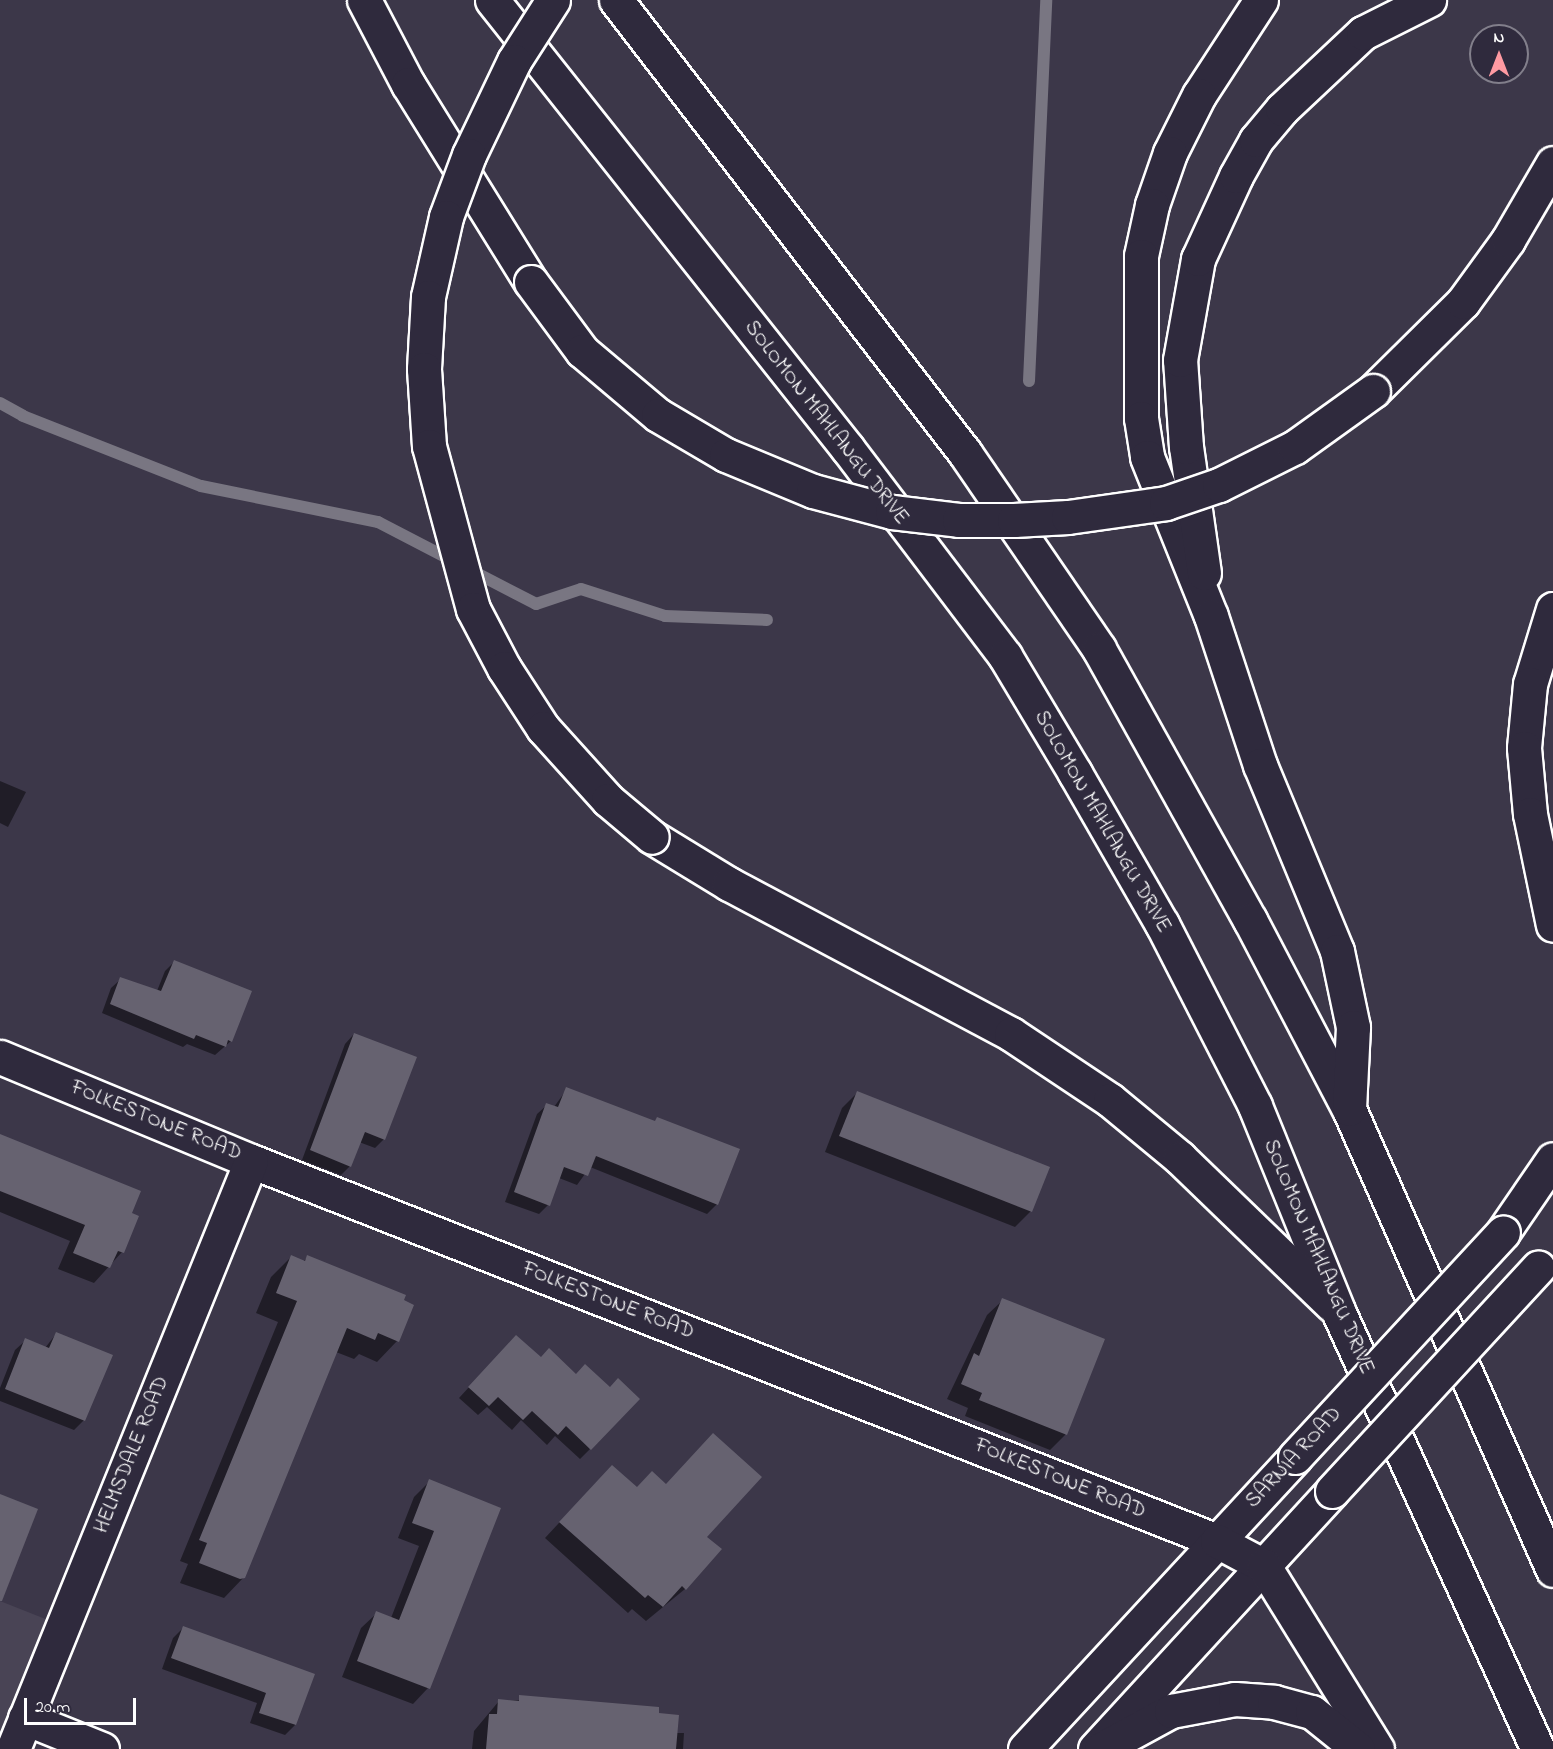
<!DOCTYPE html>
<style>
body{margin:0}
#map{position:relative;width:1553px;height:1749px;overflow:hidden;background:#3c3749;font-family:"Indie Flower",sans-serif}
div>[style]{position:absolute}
.built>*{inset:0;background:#494455}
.shadow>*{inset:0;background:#0007}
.stream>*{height:12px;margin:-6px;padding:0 6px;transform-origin:6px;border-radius:6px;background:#797682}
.building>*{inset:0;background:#666270}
.roads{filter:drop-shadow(2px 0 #fff) drop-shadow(-2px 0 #fff) drop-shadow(0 2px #fff) drop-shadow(0 -2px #fff)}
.minor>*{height:33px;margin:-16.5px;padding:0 16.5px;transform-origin:16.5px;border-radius:16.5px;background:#2f2a3d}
.secondary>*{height:33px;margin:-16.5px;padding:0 16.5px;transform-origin:16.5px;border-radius:16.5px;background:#2f2a3d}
.trunk>*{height:33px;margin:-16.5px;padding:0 16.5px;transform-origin:16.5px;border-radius:16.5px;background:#2f2a3d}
.bridges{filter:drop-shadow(2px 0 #fff) drop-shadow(-2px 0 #fff) drop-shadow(0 2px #fff) drop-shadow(0 -2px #fff)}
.secondary-bridge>*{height:33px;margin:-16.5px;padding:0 16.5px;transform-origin:16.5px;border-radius:16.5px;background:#2f2a3d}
.trunk-bridge>*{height:33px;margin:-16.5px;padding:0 16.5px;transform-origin:16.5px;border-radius:16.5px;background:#2f2a3d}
span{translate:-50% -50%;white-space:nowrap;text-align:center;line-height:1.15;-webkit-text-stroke:4.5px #2f2a3d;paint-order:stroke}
.street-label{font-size:21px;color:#fff}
.north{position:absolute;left:1469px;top:24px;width:60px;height:60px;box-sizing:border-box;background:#2f2a3d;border:2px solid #827f8b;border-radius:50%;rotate:0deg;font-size:16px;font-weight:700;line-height:24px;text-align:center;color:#fff}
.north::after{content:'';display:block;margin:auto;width:21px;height:27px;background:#ff9aa2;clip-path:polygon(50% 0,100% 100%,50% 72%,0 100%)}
.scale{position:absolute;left:24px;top:1698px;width:112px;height:27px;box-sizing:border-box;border:3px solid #fff;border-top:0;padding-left:8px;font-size:18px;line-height:21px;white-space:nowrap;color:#fff;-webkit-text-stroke:4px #2f2a3d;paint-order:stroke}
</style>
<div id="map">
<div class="built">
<div style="clip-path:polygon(0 1601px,48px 1620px,0 1734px)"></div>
</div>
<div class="shadow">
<div style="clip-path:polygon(0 781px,26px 792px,8px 827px,0 823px)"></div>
<div style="clip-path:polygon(174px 962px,231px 1041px,215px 1055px,187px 1044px,183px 1047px,102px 1013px,111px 988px,121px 979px,157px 991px,165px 971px)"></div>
<div style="clip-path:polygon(354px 1034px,384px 1139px,375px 1148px,359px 1142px,350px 1166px,341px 1175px,302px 1160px,345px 1044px)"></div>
<div style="clip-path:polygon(567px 1089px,654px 1122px,717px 1204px,707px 1214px,590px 1167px,577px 1185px,559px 1178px,548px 1205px,539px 1214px,505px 1202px,537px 1114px,547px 1105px,554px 1107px)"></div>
<div style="clip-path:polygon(857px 1093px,1031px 1211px,1015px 1227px,825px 1152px,842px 1108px)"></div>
<div style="clip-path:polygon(0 1136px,130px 1214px,122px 1252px,94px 1283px,58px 1269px,70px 1241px,0 1212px)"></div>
<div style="clip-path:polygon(291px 1257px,303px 1262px,308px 1257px,412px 1305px,397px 1341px,377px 1362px,359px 1354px,354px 1359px,336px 1352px,244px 1577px,224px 1598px,180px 1583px,188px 1564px,180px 1561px,278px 1322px,256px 1313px,271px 1277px)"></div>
<div style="clip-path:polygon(1003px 1300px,1103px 1340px,1065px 1435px,1050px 1450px,965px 1416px,968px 1408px,947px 1399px,987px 1315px)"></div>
<div style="clip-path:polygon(56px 1334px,84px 1420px,74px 1430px,0 1401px,0 1388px,15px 1350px,26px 1340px,45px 1348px)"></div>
<div style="clip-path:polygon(506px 1347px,590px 1449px,580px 1459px,555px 1436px,547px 1445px,521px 1420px,512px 1430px,487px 1407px,478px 1415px,459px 1398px)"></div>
<div style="clip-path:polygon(430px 1481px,499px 1508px,428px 1688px,413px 1704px,342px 1677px,361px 1628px,377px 1613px,391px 1618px,419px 1546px,398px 1538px,414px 1497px)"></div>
<div style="clip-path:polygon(597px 1482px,636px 1489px,665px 1486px,705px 1537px,685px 1589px,646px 1621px,632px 1609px,628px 1613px,545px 1538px)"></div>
<div style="clip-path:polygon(183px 1628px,313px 1675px,295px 1725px,285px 1735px,250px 1723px,257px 1703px,162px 1669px,173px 1638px)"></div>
<div style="clip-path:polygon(553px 1699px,658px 1714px,676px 1733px,684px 1733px,683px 1749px,472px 1749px,474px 1731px,499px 1701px)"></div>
</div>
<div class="stream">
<div style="left:1029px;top:381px;width:381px;rotate:-87.4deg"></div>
<div style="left:0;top:403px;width:26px;rotate:29deg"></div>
<div style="left:23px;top:416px;width:191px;rotate:21.5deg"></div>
<div style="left:201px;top:486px;width:181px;rotate:11.5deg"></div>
<div style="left:378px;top:522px;width:178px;rotate:27.4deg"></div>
<div style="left:536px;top:604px;width:47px;rotate:-18.4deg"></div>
<div style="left:581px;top:589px;width:88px;rotate:17.8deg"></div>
<div style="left:665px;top:616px;width:102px;rotate:2.2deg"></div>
</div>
<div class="building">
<div style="clip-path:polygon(174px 960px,252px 991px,232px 1042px,228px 1040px,226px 1047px,196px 1035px,194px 1039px,110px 1004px,120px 977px,161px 991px)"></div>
<div style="clip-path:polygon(354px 1033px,417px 1057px,385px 1140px,365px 1132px,351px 1167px,310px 1150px)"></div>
<div style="clip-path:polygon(566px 1087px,655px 1121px,657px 1117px,740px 1149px,718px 1205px,596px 1156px,588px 1176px,564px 1167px,550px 1206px,514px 1192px,546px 1103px,558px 1107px)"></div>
<div style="clip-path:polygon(857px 1091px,1050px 1167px,1032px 1212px,839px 1136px)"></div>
<div style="clip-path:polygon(0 1134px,141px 1191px,132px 1213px,139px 1216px,124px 1253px,118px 1251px,110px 1268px,73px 1253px,85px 1225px,0 1191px)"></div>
<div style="clip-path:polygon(291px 1255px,305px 1261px,307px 1255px,406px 1295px,404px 1300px,414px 1305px,399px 1342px,378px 1333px,375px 1340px,347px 1328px,245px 1578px,240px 1579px,199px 1563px,207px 1543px,199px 1540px,297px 1301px,276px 1293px)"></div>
<div style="clip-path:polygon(1002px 1298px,1105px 1339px,1067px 1435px,979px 1400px,982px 1393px,961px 1384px,974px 1353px,979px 1356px)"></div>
<div style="clip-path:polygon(56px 1332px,113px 1355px,85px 1421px,5px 1389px,25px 1338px,49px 1348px)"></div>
<div style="clip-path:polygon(516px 1335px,541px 1357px,549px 1348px,576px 1374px,585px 1364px,610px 1387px,618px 1378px,640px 1399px,591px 1450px,566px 1426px,558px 1435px,532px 1411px,523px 1420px,498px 1397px,489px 1406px,468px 1387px)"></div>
<div style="clip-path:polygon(713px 1433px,762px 1477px,707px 1537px,722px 1549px,686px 1590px,682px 1586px,663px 1607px,648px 1595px,645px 1598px,559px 1522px,612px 1465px,637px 1487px,652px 1471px,666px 1484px)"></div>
<div style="clip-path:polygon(429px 1479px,501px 1508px,430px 1689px,357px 1661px,376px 1611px,399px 1620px,434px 1531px,412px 1523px)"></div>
<div style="clip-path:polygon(0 1494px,38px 1509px,2px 1601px,0 1601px)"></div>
<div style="clip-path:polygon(183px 1626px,315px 1674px,296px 1725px,259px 1713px,266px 1693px,171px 1658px)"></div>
<div style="clip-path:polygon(519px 1695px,659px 1707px,659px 1713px,679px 1715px,676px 1749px,486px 1749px,489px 1714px,497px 1714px,498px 1699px,519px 1701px)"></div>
</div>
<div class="roads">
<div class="minor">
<div style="left:0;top:1057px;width:272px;rotate:22.5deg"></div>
<div style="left:251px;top:1161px;width:1038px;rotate:21.47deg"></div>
<div style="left:25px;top:1718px;width:83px;rotate:21.9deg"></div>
<div style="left:13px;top:1749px;width:634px;rotate:-67.96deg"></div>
</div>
<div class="secondary">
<div style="left:1553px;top:609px;width:78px;rotate:107deg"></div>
<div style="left:1530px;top:684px;width:64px;rotate:95.4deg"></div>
<div style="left:1524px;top:748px;width:66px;rotate:84.8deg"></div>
<div style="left:1530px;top:814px;width:113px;rotate:78.3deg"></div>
<div style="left:1503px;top:1232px;width:88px;rotate:-55.6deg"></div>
<div style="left:1025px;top:1749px;width:398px;rotate:-47.2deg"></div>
<div style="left:1095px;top:1749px;width:350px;rotate:-47.4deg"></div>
</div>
<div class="trunk">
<div style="left:364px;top:0;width:95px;rotate:62.4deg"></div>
<div style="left:408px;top:84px;width:233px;rotate:58.2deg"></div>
<div style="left:492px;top:0;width:573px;rotate:51.59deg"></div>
<div style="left:848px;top:449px;width:260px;rotate:52.8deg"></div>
<div style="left:1005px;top:656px;width:136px;rotate:59.1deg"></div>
<div style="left:1075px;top:773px;width:174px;rotate:60.1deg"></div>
<div style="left:1162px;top:924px;width:204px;rotate:62.9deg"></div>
<div style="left:1255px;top:1106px;width:223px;rotate:67.9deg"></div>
<div style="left:1339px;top:1313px;width:479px;rotate:65.5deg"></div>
<div style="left:616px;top:0;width:572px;rotate:52.39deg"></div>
<div style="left:965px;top:453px;width:237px;rotate:55.6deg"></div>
<div style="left:1099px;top:649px;width:310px;rotate:60.9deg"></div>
<div style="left:1250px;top:920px;width:213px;rotate:62.4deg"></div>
<div style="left:1349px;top:1109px;width:504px;rotate:66.13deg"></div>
<div style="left:1261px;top:0;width:113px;rotate:123.1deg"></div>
<div style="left:1199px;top:95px;width:65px;rotate:116.6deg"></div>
<div style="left:1170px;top:153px;width:55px;rotate:109.1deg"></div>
<div style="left:1152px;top:205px;width:52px;rotate:102.2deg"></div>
<div style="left:1141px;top:256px;width:162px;rotate:90deg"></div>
<div style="left:1141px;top:418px;width:39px;rotate:81deg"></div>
<div style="left:1147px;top:457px;width:171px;rotate:68.1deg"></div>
<div style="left:1211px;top:616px;width:157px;rotate:71.8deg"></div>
<div style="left:1260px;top:765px;width:201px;rotate:67.5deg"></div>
<div style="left:1337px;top:951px;width:78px;rotate:78.1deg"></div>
<div style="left:1353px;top:1027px;width:82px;rotate:92.8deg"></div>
<div style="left:1373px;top:391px;width:127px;rotate:-44.7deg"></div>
<div style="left:1463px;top:302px;width:77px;rotate:-54deg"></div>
<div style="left:1508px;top:240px;width:89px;rotate:-59.7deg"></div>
<div style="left:1204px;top:573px;width:127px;rotate:-98.1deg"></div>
<div style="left:1186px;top:447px;width:87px;rotate:-93.9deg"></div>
<div style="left:1180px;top:360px;width:103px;rotate:-79.9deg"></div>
<div style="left:1198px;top:259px;width:91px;rotate:-65.4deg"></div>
<div style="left:1236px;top:176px;width:41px;rotate:-60.9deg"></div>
<div style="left:1256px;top:140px;width:40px;rotate:-50deg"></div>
<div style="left:1282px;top:109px;width:111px;rotate:-43.2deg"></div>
<div style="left:1363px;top:33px;width:74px;rotate:-26.6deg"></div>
<div style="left:652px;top:837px;width:90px;rotate:31.4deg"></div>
<div style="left:729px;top:884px;width:319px;rotate:28deg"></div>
<div style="left:1011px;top:1034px;width:119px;rotate:33.7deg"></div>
<div style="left:1110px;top:1100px;width:91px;rotate:39.6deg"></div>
<div style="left:1180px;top:1158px;width:211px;rotate:44deg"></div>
<div style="left:1217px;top:1541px;width:53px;rotate:28deg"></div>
<div style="left:1264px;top:1566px;width:215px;rotate:58.3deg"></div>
<div style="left:1101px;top:1749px;width:80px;rotate:-28.5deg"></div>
<div style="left:1171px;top:1711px;width:65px;rotate:-10.6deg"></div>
<div style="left:1235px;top:1699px;width:39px;rotate:4deg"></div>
<div style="left:1274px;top:1702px;width:39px;rotate:15deg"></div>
<div style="left:1312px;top:1712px;width:59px;rotate:38.8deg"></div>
</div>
</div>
<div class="bridges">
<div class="secondary-bridge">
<div style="left:1295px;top:1457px;width:306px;rotate:-47.2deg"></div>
<div style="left:1332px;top:1491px;width:304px;rotate:-47.3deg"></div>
</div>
<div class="trunk-bridge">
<div style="left:553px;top:0;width:72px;rotate:122.6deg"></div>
<div style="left:514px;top:61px;width:104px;rotate:115.6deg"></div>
<div style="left:469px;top:155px;width:66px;rotate:110.4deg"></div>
<div style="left:446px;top:217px;width:82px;rotate:102.7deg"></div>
<div style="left:428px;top:297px;width:72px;rotate:93.2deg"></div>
<div style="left:424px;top:369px;width:77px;rotate:86.3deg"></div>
<div style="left:429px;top:446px;width:169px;rotate:74.9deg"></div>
<div style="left:473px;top:609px;width:67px;rotate:62.3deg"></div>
<div style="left:504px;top:668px;width:72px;rotate:57deg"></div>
<div style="left:543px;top:728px;width:97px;rotate:47.9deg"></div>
<div style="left:608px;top:800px;width:57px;rotate:40.1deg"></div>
<div style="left:531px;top:282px;width:86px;rotate:53.5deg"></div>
<div style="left:582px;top:351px;width:99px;rotate:40.1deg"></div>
<div style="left:658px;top:415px;width:79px;rotate:30.5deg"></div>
<div style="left:726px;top:455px;width:94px;rotate:22.5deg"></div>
<div style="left:813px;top:491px;width:82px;rotate:14.9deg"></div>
<div style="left:892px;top:512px;width:67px;rotate:6.8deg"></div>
<div style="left:959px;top:520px;width:55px"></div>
<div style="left:1014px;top:520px;width:54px;rotate:-3.2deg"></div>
<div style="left:1068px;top:517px;width:99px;rotate:-8.1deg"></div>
<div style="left:1166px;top:503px;width:56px;rotate:-18.8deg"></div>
<div style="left:1219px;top:485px;width:85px;rotate:-26.6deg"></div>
<div style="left:1295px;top:447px;width:96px;rotate:-35.7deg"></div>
</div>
</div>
<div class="street-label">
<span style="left:826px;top:423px;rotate:52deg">SOLOMON MAHLANGU DRIVE</span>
<span style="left:1102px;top:822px;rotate:60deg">SOLOMON MAHLANGU DRIVE</span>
<span style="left:156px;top:1121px;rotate:22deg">FOLKESTONE ROAD</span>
<span style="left:1318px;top:1257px;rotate:67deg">SOLOMON MAHLANGU DRIVE</span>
<span style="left:608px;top:1301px;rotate:21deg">FOLKESTONE ROAD</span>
<span style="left:132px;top:1455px;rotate:-68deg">HELMSDALE ROAD</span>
<span style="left:1294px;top:1458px;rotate:-47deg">SARNIA ROAD</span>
<span style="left:1060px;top:1479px;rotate:22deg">FOLKESTONE ROAD</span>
</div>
<div class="north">N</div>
<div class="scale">20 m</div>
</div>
